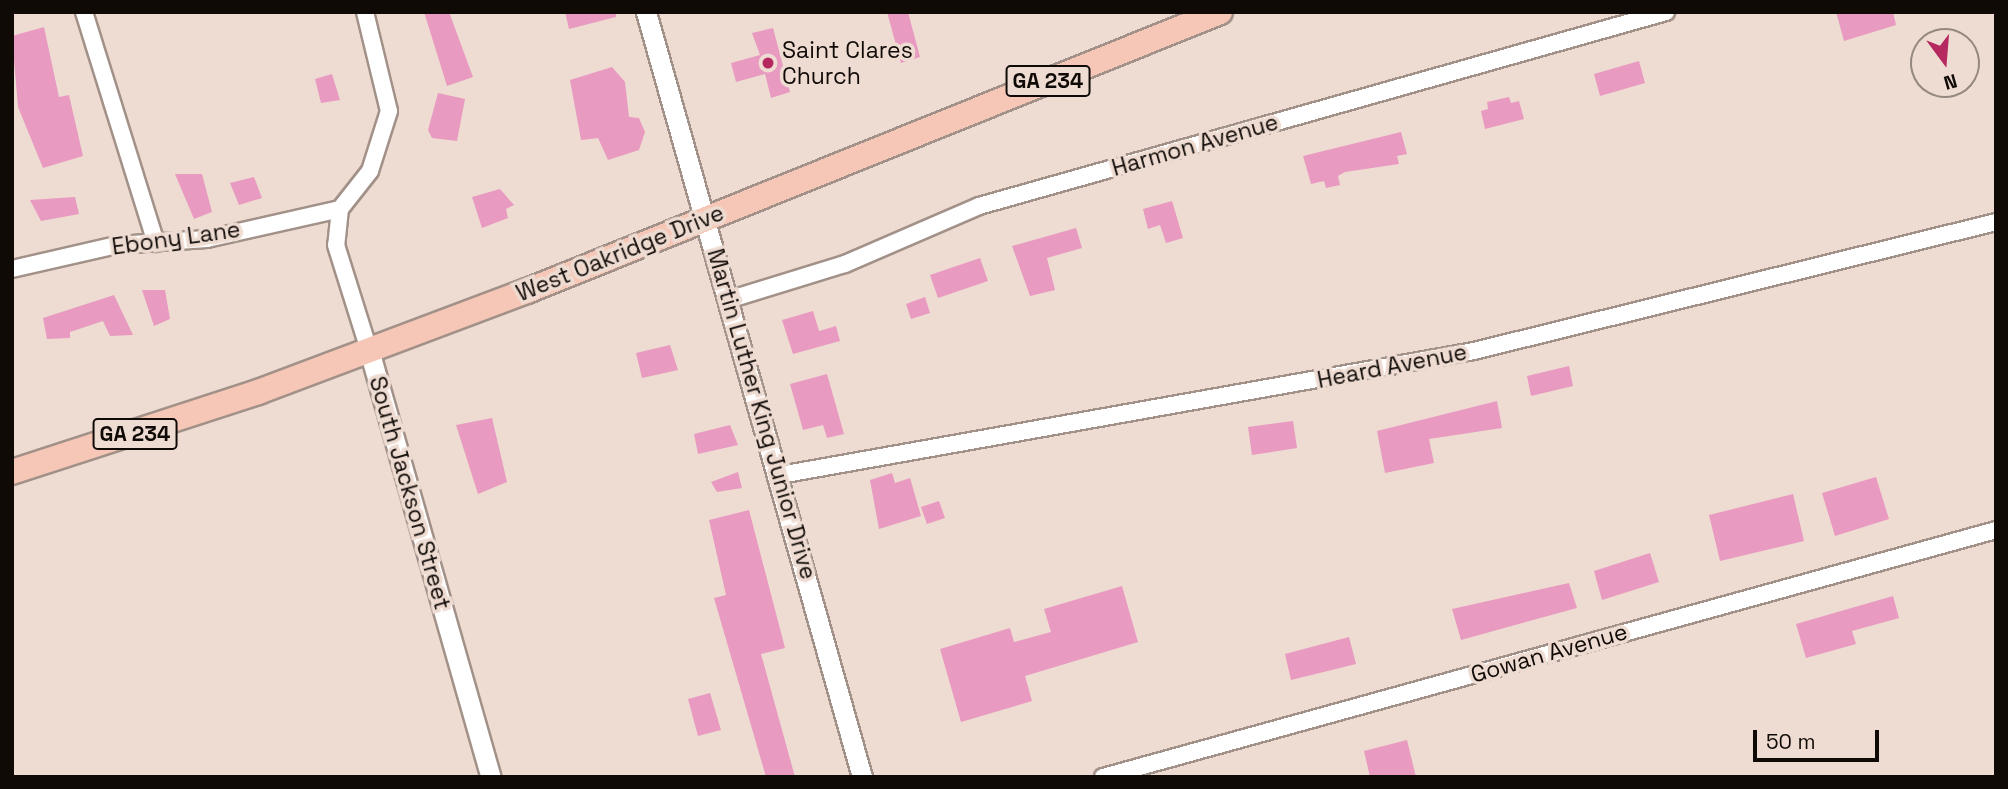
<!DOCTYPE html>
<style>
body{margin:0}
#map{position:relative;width:2008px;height:789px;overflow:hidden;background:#eedcd2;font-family:"Space Grotesk",sans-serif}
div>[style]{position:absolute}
.building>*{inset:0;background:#e89ac0}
.roads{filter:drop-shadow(2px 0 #a29188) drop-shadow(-2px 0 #a29188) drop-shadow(0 2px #a29188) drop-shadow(0 -2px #a29188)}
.minor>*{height:16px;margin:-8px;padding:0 8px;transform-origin:8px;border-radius:8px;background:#fff}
.tertiary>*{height:19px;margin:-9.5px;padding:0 9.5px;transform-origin:9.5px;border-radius:9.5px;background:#fff}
.primary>*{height:24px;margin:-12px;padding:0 12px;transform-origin:12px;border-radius:12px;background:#f6c7b6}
.dots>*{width:19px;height:19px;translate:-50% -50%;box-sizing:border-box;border:4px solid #eedcd2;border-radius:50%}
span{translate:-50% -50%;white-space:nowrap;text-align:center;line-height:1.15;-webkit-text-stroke:7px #eedcd2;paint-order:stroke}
.shield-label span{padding:2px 5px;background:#eedcd2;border:2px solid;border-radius:5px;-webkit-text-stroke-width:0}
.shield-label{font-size:21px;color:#100a07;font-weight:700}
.poi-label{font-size:23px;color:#100a07}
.left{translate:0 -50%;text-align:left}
.street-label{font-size:23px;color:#100a07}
.frame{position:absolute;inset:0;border:14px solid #100a07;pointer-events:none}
.north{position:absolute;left:1910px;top:28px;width:70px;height:70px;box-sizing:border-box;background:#eedcd2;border:2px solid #958881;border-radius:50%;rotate:164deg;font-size:19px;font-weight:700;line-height:28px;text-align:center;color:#100a07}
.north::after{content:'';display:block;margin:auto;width:24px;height:32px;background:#b62960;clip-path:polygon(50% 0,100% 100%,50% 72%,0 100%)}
.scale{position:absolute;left:1753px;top:730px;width:126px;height:32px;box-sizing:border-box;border:4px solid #100a07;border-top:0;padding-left:9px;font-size:21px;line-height:24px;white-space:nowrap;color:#100a07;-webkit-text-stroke:5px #eedcd2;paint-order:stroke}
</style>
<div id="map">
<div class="building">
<div style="clip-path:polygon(424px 12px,449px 12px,473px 77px,447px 86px)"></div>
<div style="clip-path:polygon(565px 12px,616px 12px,616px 17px,569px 29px)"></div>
<div style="clip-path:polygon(887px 12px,908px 12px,920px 57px,901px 63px)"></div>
<div style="clip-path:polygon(1836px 12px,1893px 12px,1896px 25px,1844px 41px)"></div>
<div style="clip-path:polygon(44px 27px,59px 97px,69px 95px,83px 156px,43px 168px,18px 107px,12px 36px)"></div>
<div style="clip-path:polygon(773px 28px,790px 92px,771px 98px,765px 74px,736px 82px,731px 63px,760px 55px,752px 33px)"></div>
<div style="clip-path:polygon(1639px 61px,1645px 83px,1600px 96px,1594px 74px)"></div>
<div style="clip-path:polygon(612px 67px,625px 82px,629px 117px,639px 118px,645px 132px,639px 150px,608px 160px,598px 138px,581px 140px,570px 80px)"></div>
<div style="clip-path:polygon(332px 74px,340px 100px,321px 103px,315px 79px)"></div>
<div style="clip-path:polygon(438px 93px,465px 99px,457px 141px,432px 138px,428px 130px)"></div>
<div style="clip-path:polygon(1509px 97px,1511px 103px,1519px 101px,1524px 119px,1485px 129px,1481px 111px,1488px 109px,1487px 102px)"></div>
<div style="clip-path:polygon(1401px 132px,1407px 154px,1397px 156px,1399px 164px,1345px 172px,1338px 176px,1340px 185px,1326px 188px,1324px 181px,1311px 184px,1303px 156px)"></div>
<div style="clip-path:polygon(175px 174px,202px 174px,212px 212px,194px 219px)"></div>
<div style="clip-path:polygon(254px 177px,262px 198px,239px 205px,230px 183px)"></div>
<div style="clip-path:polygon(500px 189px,514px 205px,506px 209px,508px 218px,482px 228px,472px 197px)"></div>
<div style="clip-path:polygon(75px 197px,79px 214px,41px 221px,30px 200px)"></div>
<div style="clip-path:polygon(1172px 201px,1183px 238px,1166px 243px,1160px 225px,1148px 229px,1143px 209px)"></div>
<div style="clip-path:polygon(1076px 228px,1082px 248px,1047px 258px,1055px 290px,1030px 296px,1012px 246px)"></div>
<div style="clip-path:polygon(980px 258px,988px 281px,938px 298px,930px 275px)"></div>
<div style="clip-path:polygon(142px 290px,165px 290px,170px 319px,154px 326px)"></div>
<div style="clip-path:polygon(114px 295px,133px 335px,110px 336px,103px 321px,70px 332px,70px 338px,47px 339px,43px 318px)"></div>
<div style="clip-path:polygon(925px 297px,930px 313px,911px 319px,906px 304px)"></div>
<div style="clip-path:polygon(813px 311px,819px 331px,836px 326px,840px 341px,793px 354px,782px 320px)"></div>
<div style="clip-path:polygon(670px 345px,678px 370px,642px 378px,636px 353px)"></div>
<div style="clip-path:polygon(1569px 366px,1573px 386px,1531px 396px,1527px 376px)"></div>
<div style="clip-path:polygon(827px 374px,844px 434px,827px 438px,823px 425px,803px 430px,790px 384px)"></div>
<div style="clip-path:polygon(1497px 401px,1502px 428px,1429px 439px,1434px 463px,1385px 473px,1377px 431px)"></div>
<div style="clip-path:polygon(492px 418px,507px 482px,478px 494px,456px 425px)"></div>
<div style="clip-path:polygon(1293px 421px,1297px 448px,1252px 455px,1248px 427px)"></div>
<div style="clip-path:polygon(730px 425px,738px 445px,698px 454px,694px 434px)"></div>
<div style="clip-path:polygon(738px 472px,742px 488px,717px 492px,711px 482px)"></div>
<div style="clip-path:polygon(892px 473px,895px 483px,910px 478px,921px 516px,879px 529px,870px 480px)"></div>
<div style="clip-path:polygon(1876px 477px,1889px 519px,1835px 536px,1822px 493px)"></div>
<div style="clip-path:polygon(1793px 494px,1804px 541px,1720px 561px,1709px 515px)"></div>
<div style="clip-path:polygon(939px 501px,945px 518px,927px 524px,921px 507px)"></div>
<div style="clip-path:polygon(749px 510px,785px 648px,761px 654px,795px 777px,766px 777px,714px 598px,726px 595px,709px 520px)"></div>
<div style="clip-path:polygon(1650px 553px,1659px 582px,1602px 600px,1594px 571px)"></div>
<div style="clip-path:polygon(1569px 583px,1577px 608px,1461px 640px,1452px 609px)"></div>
<div style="clip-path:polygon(1122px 586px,1138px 642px,1025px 676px,1032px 701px,961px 722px,940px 649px,1010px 628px,1014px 642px,1051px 632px,1044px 609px)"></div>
<div style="clip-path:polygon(1893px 596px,1899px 618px,1852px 631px,1856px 644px,1806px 658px,1796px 624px)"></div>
<div style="clip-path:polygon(1349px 637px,1356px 664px,1291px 680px,1285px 654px)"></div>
<div style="clip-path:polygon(710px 693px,721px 730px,698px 736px,688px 699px)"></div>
<div style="clip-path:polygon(1407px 740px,1416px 777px,1370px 777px,1364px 751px)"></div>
</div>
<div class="roads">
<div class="minor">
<div style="left:84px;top:12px;width:242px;rotate:72.7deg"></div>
<div style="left:365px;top:12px;width:102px;rotate:76.4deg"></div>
<div style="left:389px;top:111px;width:63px;rotate:107.6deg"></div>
<div style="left:370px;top:171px;width:48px;rotate:128.3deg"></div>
<div style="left:340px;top:209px;width:36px;rotate:96deg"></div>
<div style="left:336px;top:245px;width:110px;rotate:72.6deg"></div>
<div style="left:12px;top:269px;width:108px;rotate:-12.9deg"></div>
<div style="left:117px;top:245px;width:90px;rotate:-3.8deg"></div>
<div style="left:207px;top:239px;width:136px;rotate:-12.7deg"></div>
<div style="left:731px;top:299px;width:119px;rotate:-17.1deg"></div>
<div style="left:845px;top:264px;width:146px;rotate:-23.4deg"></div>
<div style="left:979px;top:206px;width:714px;rotate:-15.77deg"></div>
<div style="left:780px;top:475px;width:705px;rotate:-10.13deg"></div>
<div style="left:1474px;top:351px;width:538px;rotate:-13.88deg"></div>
<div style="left:1103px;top:777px;width:927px;rotate:-15.46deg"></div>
</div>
<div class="tertiary">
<div style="left:646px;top:12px;width:795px;rotate:74.23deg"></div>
<div style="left:369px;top:350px;width:444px;rotate:74.1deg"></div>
</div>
<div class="primary">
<div style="left:12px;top:472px;width:259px;rotate:-18deg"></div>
<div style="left:258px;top:392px;width:287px;rotate:-20.6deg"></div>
<div style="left:527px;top:291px;width:747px;rotate:-21.93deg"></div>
</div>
</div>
<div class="dots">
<div style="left:768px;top:63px;background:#b62960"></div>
</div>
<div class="shield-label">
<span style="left:1048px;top:81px">GA 234</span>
<span style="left:135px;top:434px">GA 234</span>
</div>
<div class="poi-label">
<span class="left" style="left:782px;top:63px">Saint Clares<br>Church</span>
</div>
<div class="street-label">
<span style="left:1195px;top:145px;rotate:-16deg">Harmon Avenue</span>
<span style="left:176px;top:238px;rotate:-8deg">Ebony Lane</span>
<span style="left:620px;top:253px;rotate:-22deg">West Oakridge Drive</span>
<span style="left:1392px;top:366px;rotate:-11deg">Heard Avenue</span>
<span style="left:762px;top:414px;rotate:74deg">Martin Luther King Junior Drive</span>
<span style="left:410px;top:493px;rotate:74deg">South Jackson Street</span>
<span style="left:1549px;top:653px;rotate:-16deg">Gowan Avenue</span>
</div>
<div class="frame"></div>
<div class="north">N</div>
<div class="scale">50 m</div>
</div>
